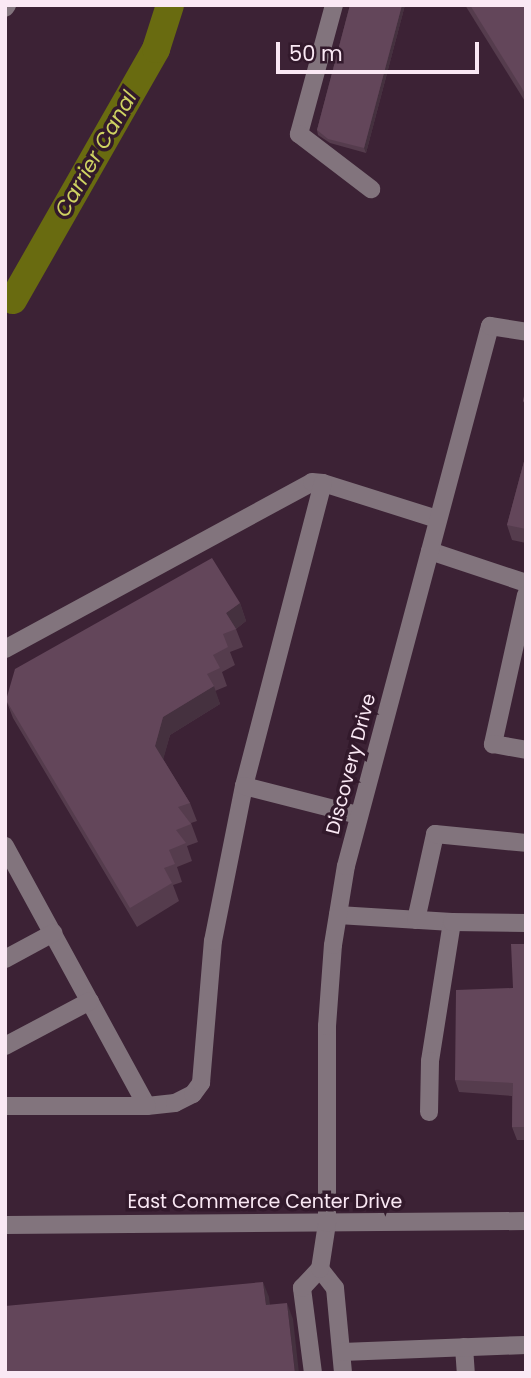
<!DOCTYPE html>
<style>
body{margin:0}
#map{position:relative;width:531px;height:1378px;overflow:hidden;background:#3c2235;font-family:Poppins,sans-serif}
div>[style]{position:absolute}
.canal>*{height:28px;margin:-14px;padding:0 14px;transform-origin:14px;border-radius:14px;background:#696b10}
.minor>*{height:18px;margin:-9px;padding:0 9px;transform-origin:9px;border-radius:9px;background:#82747d}
.wall>*{inset:0;background:#553c4d}
.shaded-wall>*{inset:0;background:#45313f}
.building>*{inset:0;background:#63465a}
span{translate:-50% -50%;white-space:nowrap;text-align:center;line-height:1.15;-webkit-text-stroke:7px #32192b;paint-order:stroke}
.street-label{font-size:19px;color:#fae8f4}
.water-label{font-size:21px;color:#cfd362;font-style:italic}
.frame{position:absolute;inset:0;border:7px solid #fae8f4;pointer-events:none}
.scale{position:absolute;left:276px;top:42px;width:203px;height:32px;box-sizing:border-box;border:4px solid #fae8f4;border-top:0;padding-left:9px;font-size:21px;line-height:24px;white-space:nowrap;color:#fae8f4;-webkit-text-stroke:5px #32192b;paint-order:stroke}
</style>
<div id="map">
<div class="canal">
<div style="left:13px;top:300px;width:289px;rotate:-60.3deg"></div>
<div style="left:156px;top:49px;width:46px;rotate:-72.3deg"></div>
</div>
<div class="minor">
<div style="left:334px;top:5px;width:134px;rotate:105.2deg"></div>
<div style="left:299px;top:134px;width:91px;rotate:37.4deg"></div>
<div style="left:5px;top:8px;width:4px;rotate:-56deg"></div>
<div style="left:430px;top:551px;width:101px;rotate:18.4deg"></div>
<div style="left:526px;top:595px;width:153px;rotate:102.5deg"></div>
<div style="left:493px;top:744px;width:34px;rotate:10deg"></div>
<div style="left:5px;top:649px;width:349px;rotate:-28.5deg"></div>
<div style="left:312px;top:482px;width:11px;rotate:5deg"></div>
<div style="left:323px;top:483px;width:120px;rotate:17.5deg"></div>
<div style="left:244px;top:786px;width:313px;rotate:-75.4deg"></div>
<div style="left:5px;top:846px;width:296px;rotate:61.4deg"></div>
<div style="left:147px;top:1106px;width:28px;rotate:-6deg"></div>
<div style="left:175px;top:1103px;width:20px;rotate:-27deg"></div>
<div style="left:193px;top:1094px;width:14px;rotate:-54deg"></div>
<div style="left:201px;top:1083px;width:143px;rotate:-85.2deg"></div>
<div style="left:213px;top:941px;width:158px;rotate:-78.7deg"></div>
<div style="left:244px;top:786px;width:118px;rotate:14.3deg"></div>
<div style="left:338px;top:915px;width:114px;rotate:3.5deg"></div>
<div style="left:452px;top:922px;width:141px;rotate:99deg"></div>
<div style="left:430px;top:1061px;width:51px;rotate:91.1deg"></div>
<div style="left:416px;top:920px;width:88px;rotate:-77.5deg"></div>
<div style="left:435px;top:834px;width:91px;rotate:5.6deg"></div>
<div style="left:452px;top:922px;width:74px;rotate:0.8deg"></div>
<div style="left:5px;top:959px;width:55px;rotate:-28.4deg"></div>
<div style="left:5px;top:1046px;width:96px;rotate:-27.9deg"></div>
<div style="left:5px;top:1106px;width:142px"></div>
<div style="left:5px;top:1225px;width:521px;rotate:-0.44deg"></div>
<div style="left:320px;top:1269px;width:24px;rotate:52deg"></div>
<div style="left:335px;top:1288px;width:85px;rotate:84.6deg"></div>
<div style="left:464px;top:1347px;width:26px;rotate:86deg"></div>
<div style="left:342px;top:1352px;width:184px;rotate:-2.2deg"></div>
<div style="left:313px;top:1373px;width:86px;rotate:-97.4deg"></div>
<div style="left:302px;top:1288px;width:26px;rotate:-47deg"></div>
<div style="left:320px;top:1269px;width:47px;rotate:-81.3deg"></div>
<div style="left:327px;top:1223px;width:197px;rotate:-90deg"></div>
<div style="left:327px;top:1026px;width:81px;rotate:-85.8deg"></div>
<div style="left:333px;top:945px;width:80px;rotate:-80.7deg"></div>
<div style="left:346px;top:866px;width:559px;rotate:-75.07deg"></div>
<div style="left:490px;top:326px;width:36px;rotate:9deg"></div>
</div>
<div class="wall">
<div style="clip-path:polygon(350px 5px,405px 5px,366px 153px,330px 143px,318px 135px,317px 130px)"></div>
<div style="clip-path:polygon(465px 5px,526px 5px,526px 103px)"></div>
<div style="clip-path:polygon(526px 454px,526px 543px,512px 540px,507px 525px)"></div>
<div style="clip-path:polygon(240px 603px,246px 621px,236px 629px,243px 647px,230px 652px,235px 665px,222px 672px,227px 686px,215px 691px,220px 704px,170px 735px,163px 759px,190px 803px,197px 821px,191px 823px,198px 842px,187px 846px,192px 861px,177px 867px,182px 882px,173px 885px,179px 901px,137px 927px,13px 718px,6px 700px)"></div>
<div style="clip-path:polygon(526px 944px,526px 1140px,517px 1140px,512px 1127px,512px 1096px,459px 1092px,455px 1080px,513px 988px)"></div>
</div>
<div class="shaded-wall">
<div style="clip-path:polygon(402px 5px,405px 5px,366px 153px,364px 148px)"></div>
<div style="clip-path:polygon(240px 603px,246px 621px,236px 629px,226px 613px)"></div>
<div style="clip-path:polygon(214px 686px,220px 704px,170px 735px,162px 764px,155px 746px,163px 717px)"></div>
<div style="clip-path:polygon(263px 1282px,269px 1297px,272px 1320px,266px 1305px)"></div>
<div style="clip-path:polygon(287px 1303px,293px 1319px,299px 1373px,295px 1373px)"></div>
</div>
<div class="building">
<div style="clip-path:polygon(350px 5px,402px 5px,364px 148px,328px 139px,317px 130px)"></div>
<div style="clip-path:polygon(470px 5px,526px 5px,526px 95px)"></div>
<div style="clip-path:polygon(526px 386px,526px 406px,523px 401px)"></div>
<div style="clip-path:polygon(526px 454px,526px 529px,507px 525px)"></div>
<div style="clip-path:polygon(212px 558px,240px 603px,226px 613px,236px 629px,223px 634px,228px 647px,213px 655px,220px 668px,207px 674px,214px 686px,163px 717px,155px 746px,190px 803px,178px 807px,191px 824px,176px 830px,186px 843px,169px 850px,175px 864px,164px 868px,172px 883px,130px 908px,6px 700px,15px 669px)"></div>
<div style="clip-path:polygon(511px 944px,526px 944px,526px 1127px,512px 1127px,513px 1083px,455px 1080px,456px 990px,513px 988px)"></div>
<div style="clip-path:polygon(263px 1282px,266px 1305px,287px 1303px,295px 1373px,5px 1373px,5px 1306px)"></div>
</div>
<div class="street-label">
<span style="left:351px;top:764px;rotate:-75deg">Discovery Drive</span>
<span style="left:265px;top:1202px">East Commerce Center Drive</span>
</div>
<div class="water-label">
<span style="left:96px;top:154px;rotate:-60deg">Carrier Canal</span>
</div>
<div class="frame"></div>
<div class="scale">50 m</div>
</div>
